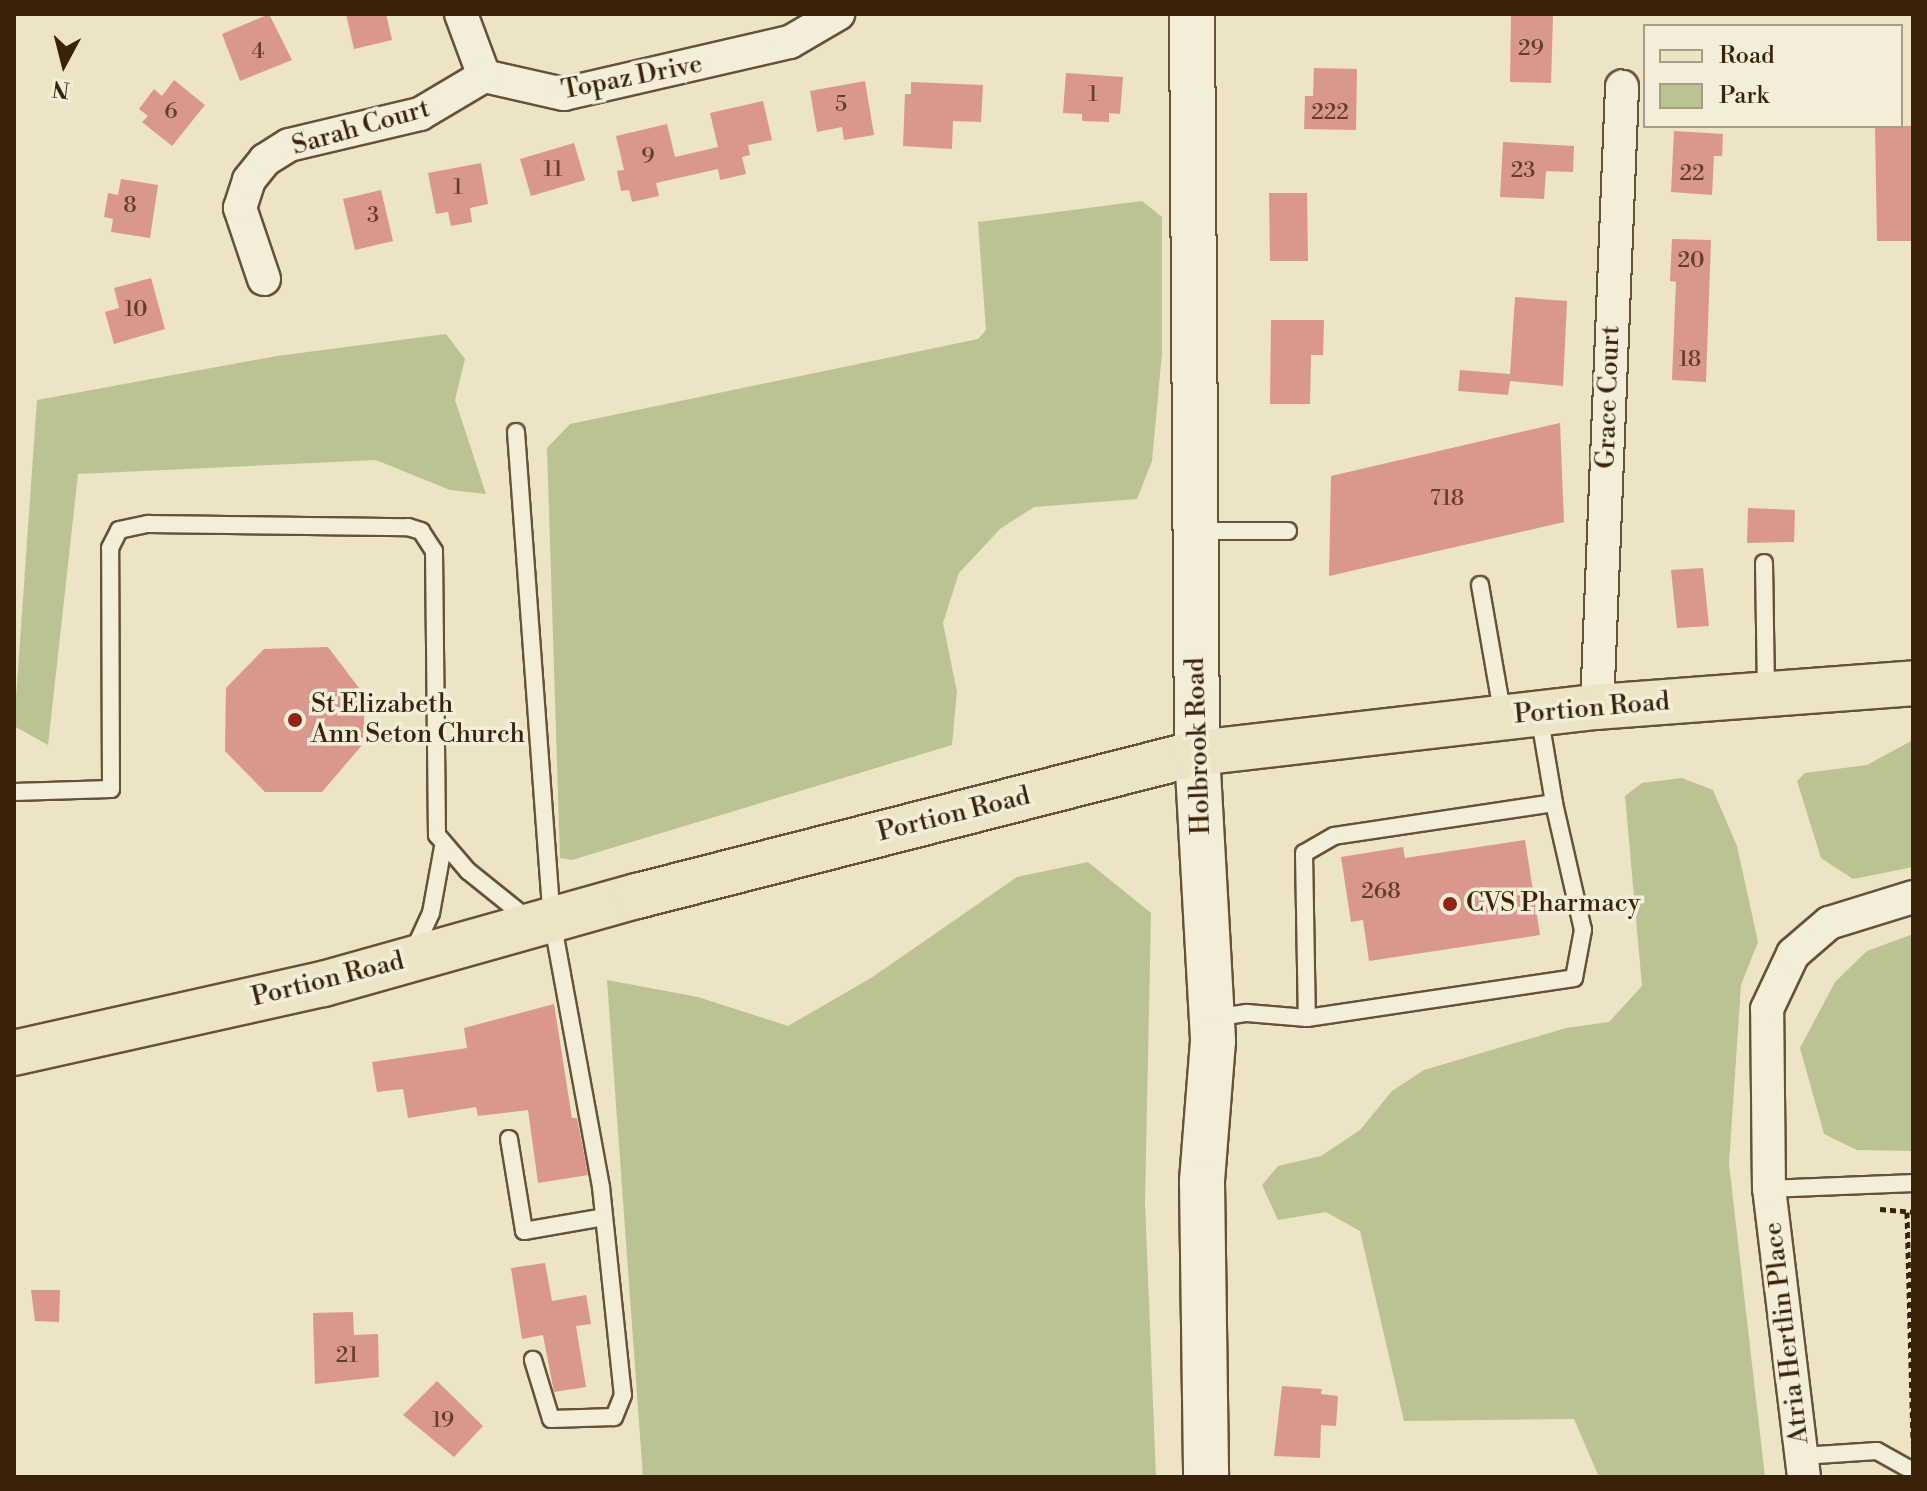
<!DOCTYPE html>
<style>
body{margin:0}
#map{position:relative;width:1927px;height:1491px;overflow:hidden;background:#ede3c5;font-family:"Libre Bodoni",serif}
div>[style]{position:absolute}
.green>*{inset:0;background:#bcc392}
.building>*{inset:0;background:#da978d}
.path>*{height:5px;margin-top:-2.5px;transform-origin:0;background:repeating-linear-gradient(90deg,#392207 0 6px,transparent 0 10px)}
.roads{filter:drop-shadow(2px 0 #665236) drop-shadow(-2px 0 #665236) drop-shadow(0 2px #665236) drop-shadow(0 -2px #665236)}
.lane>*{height:16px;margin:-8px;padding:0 8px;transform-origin:8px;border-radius:8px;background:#f3edd9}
.street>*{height:32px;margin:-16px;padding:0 16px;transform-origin:16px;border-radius:16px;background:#f3edd9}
.secondary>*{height:44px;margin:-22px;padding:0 22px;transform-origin:22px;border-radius:22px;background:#f3edd9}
.primary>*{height:44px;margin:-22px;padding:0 22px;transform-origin:22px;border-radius:22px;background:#ede3c5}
.dots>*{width:22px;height:22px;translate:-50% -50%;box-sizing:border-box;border:4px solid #f3edd9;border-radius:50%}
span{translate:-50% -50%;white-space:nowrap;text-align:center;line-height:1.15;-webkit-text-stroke:7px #f3edd9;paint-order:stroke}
.number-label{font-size:22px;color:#613f28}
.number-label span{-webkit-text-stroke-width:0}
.street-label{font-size:26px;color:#392207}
.poi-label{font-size:26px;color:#392207}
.left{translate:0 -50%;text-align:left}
.frame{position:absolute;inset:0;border:16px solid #392207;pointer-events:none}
.legend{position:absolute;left:1643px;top:24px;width:260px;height:104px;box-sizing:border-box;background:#f3edd9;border:2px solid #a99c85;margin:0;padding:10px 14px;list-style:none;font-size:24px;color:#392207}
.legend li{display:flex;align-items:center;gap:16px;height:40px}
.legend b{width:40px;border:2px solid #a99c85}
.north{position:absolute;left:24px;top:24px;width:80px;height:80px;-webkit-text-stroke:6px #f3edd9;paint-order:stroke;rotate:187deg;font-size:22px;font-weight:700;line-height:32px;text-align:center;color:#392207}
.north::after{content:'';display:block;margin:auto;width:28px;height:36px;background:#392207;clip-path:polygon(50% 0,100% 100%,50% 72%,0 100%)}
</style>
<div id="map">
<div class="green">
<div style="clip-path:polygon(1142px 201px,1162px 217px,1162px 353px,1152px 461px,1137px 499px,1034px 507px,1000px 529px,959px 573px,943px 623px,957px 692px,952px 745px,572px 860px,560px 858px,547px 448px,570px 424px,978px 339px,986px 330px,978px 222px)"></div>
<div style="clip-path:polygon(446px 334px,465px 359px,455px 400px,486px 494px,450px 490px,376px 460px,78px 474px,48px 745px,14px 726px,37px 400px,277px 356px)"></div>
<div style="clip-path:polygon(1913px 740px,1913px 867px,1853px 879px,1821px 858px,1797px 781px,1805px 773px,1867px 765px)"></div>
<div style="clip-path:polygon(1682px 778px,1713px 790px,1737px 846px,1758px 942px,1741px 985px,1729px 1164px,1765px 1477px,1599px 1477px,1574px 1419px,1404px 1421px,1360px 1231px,1326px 1212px,1278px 1220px,1262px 1185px,1278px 1166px,1321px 1156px,1360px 1130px,1392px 1091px,1424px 1070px,1566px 1028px,1609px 1022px,1642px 986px,1625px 796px,1642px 783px)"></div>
<div style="clip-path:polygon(1088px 862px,1151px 913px,1145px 1202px,1156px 1477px,643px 1477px,607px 980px,698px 997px,788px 1026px,871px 978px,1017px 877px)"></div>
<div style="clip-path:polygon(1913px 934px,1913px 1151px,1857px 1150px,1824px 1134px,1800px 1048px,1835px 982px,1867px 951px)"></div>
</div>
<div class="building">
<div style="clip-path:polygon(269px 14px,292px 60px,240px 81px,222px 34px)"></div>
<div style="clip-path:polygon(346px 14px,386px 14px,392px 40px,354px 49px)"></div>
<div style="clip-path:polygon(1511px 15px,1553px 16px,1551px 83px,1510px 82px)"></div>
<div style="clip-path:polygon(1314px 68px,1357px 69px,1356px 130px,1304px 129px,1305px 96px,1313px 96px)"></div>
<div style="clip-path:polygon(1066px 73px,1123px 77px,1120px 114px,1109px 113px,1109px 122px,1082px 121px,1082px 114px,1063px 113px)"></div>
<div style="clip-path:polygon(174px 80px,205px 105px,172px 146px,142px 122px,148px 116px,139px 109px,154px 89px,162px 96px)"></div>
<div style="clip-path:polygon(865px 81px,874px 135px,844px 140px,842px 127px,817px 132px,810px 91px)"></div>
<div style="clip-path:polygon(911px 82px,983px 85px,981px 122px,953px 121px,952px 149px,903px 146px,905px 94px,911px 94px)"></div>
<div style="clip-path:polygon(763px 101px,772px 140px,748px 145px,750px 155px,742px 157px,746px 174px,720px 180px,718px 169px,656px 183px,659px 196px,632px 202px,629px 190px,621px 191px,617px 171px,624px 170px,616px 136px,667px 124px,675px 157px,718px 147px,710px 113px)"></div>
<div style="clip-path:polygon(1875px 126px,1913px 126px,1913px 241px,1877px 241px)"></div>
<div style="clip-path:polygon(1674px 131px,1723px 134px,1722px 156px,1714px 156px,1712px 195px,1671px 192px)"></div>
<div style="clip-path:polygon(1503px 142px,1574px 146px,1573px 172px,1546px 171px,1544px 199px,1500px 197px)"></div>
<div style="clip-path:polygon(574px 143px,585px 180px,531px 196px,520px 159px)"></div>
<div style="clip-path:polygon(481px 163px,488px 204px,470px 208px,472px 222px,451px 226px,448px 212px,436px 214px,428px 173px)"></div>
<div style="clip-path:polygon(121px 179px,158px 185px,150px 238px,111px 232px,113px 219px,104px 217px,108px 193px,118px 195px)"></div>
<div style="clip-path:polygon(381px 190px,393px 241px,355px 250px,343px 199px)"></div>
<div style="clip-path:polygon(1269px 193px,1307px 193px,1308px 261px,1270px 261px)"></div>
<div style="clip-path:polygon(1672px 239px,1711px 240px,1706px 382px,1672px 380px,1676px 282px,1670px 281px)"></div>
<div style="clip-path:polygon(151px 278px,165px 329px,114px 344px,105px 312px,119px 308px,114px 288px)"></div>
<div style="clip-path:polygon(1515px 297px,1567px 301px,1563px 386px,1510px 381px,1508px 395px,1458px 391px,1460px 370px,1510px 374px)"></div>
<div style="clip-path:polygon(1271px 320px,1324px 320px,1323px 355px,1311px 355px,1310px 404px,1270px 404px)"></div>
<div style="clip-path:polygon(1560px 423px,1564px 522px,1329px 576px,1331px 476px)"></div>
<div style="clip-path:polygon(1748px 508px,1795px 510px,1794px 542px,1747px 543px)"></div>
<div style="clip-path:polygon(1703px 568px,1709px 626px,1677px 628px,1671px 570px)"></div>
<div style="clip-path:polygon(328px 647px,365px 696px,363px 744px,322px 792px,265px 792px,225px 751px,226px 688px,264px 649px)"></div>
<div style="clip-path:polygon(1525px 840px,1540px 935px,1369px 961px,1363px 920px,1351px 922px,1341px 857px,1403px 847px,1405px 858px)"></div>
<div style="clip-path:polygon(554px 1004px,572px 1118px,577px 1118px,588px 1175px,538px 1183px,528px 1110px,478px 1116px,476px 1107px,408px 1118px,403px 1089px,377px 1092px,372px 1062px,467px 1048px,464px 1028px)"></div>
<div style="clip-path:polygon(545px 1263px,552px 1301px,586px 1295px,591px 1324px,576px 1326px,586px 1387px,554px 1392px,543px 1335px,522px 1339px,511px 1268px)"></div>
<div style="clip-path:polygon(31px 1290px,60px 1290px,59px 1322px,35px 1321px)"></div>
<div style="clip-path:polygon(353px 1312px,354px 1335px,378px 1334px,379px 1377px,315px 1384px,313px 1313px)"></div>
<div style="clip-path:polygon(437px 1381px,483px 1426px,454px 1457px,403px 1415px)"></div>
<div style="clip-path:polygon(1282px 1386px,1322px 1389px,1321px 1394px,1338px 1396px,1336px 1426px,1321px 1425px,1320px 1458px,1274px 1456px)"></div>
</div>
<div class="path">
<div style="left:1880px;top:1209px;width:33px;rotate:5deg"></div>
<div style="left:1907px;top:1212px;width:230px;rotate:88.5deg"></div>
</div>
<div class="roads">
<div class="lane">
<div style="left:516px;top:432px;width:489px;rotate:85.8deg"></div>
<div style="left:552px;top:920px;width:271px;rotate:79.6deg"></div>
<div style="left:601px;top:1187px;width:209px;rotate:84deg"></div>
<div style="left:623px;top:1395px;width:24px;rotate:112deg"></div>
<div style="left:614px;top:1417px;width:63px;rotate:178.2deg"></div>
<div style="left:551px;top:1419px;width:62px;rotate:-107deg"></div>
<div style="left:1198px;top:531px;width:90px"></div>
<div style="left:1764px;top:563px;width:129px;rotate:89.1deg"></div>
<div style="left:1480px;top:585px;width:134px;rotate:80.1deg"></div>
<div style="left:1539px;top:714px;width:90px;rotate:80.4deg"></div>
<div style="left:14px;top:792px;width:97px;rotate:-1.8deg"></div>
<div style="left:111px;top:789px;width:241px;rotate:-90.2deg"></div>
<div style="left:110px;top:548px;width:20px;rotate:-63deg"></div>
<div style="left:119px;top:530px;width:30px;rotate:-12deg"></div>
<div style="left:148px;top:524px;width:260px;rotate:0.7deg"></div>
<div style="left:408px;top:527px;width:14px;rotate:17deg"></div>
<div style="left:421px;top:531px;width:24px;rotate:57deg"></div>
<div style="left:434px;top:551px;width:284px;rotate:89.4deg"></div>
<div style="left:437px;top:835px;width:48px;rotate:49.3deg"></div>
<div style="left:468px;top:871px;width:77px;rotate:38.7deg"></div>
<div style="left:413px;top:952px;width:43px;rotate:-65.2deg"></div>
<div style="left:431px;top:913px;width:67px;rotate:-79.7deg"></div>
<div style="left:1214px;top:1018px;width:33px;rotate:-9deg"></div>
<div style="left:1247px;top:1013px;width:60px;rotate:4.8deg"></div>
<div style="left:1307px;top:1018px;width:270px;rotate:-8.5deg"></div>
<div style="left:1574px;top:978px;width:49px;rotate:-79.4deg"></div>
<div style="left:1583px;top:930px;width:130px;rotate:-102.9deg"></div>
<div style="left:1554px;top:803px;width:222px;rotate:171.5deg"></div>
<div style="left:1334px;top:836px;width:34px;rotate:150deg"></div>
<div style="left:1304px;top:853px;width:165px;rotate:89deg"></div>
<div style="left:509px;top:1139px;width:93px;rotate:80.7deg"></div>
<div style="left:524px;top:1231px;width:81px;rotate:-9.9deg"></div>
<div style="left:1769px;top:1189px;width:144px;rotate:-2.4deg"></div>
<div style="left:1802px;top:1456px;width:75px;rotate:-3.8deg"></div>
<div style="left:1877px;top:1451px;width:41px;rotate:29.1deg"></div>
</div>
<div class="street">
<div style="left:461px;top:14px;width:66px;rotate:69.6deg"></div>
<div style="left:484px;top:76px;width:82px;rotate:12.7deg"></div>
<div style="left:564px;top:94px;width:232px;rotate:-13deg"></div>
<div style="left:790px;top:42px;width:56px;rotate:-30.3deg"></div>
<div style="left:264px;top:279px;width:75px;rotate:-108.7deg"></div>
<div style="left:240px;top:208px;width:29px;rotate:-72deg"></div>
<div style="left:249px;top:180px;width:26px;rotate:-51deg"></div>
<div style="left:265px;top:160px;width:28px;rotate:-32deg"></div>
<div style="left:289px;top:145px;width:135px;rotate:-13.3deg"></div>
<div style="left:420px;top:114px;width:74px;rotate:-30.7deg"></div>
<div style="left:1597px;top:707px;width:621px;rotate:-87.69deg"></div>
<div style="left:1804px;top:1477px;width:290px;rotate:-96.9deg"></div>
<div style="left:1769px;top:1189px;width:180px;rotate:-90.6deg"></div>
<div style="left:1767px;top:1009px;width:61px;rotate:-64.7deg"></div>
<div style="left:1793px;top:954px;width:48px;rotate:-40.7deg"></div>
<div style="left:1829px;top:923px;width:88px;rotate:-17.2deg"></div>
</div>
<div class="secondary">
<div style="left:1192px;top:14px;width:739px;rotate:89.61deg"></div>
<div style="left:1197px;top:753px;width:288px;rotate:86.8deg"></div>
<div style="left:1213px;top:1041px;width:141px;rotate:94.5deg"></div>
<div style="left:1202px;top:1182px;width:295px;rotate:89.2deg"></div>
</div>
<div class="primary">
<div style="left:14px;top:1053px;width:317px;rotate:-12.6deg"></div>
<div style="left:323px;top:984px;width:326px;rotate:-15.7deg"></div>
<div style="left:637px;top:896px;width:578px;rotate:-14.32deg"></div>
<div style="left:1197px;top:753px;width:403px;rotate:-6.6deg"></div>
<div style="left:1597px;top:707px;width:317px;rotate:-4.3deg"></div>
</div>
</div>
<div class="dots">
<div style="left:295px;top:720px;background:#8f2418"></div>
<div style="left:1450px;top:904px;background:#8f2418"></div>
</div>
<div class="number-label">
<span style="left:1531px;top:49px">29</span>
<span style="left:258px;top:52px">4</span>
<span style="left:1093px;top:95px">1</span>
<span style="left:841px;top:105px">5</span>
<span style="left:171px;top:112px">6</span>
<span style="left:1330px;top:113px">222</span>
<span style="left:648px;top:157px">9</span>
<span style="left:553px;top:170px">11</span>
<span style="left:1523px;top:171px">23</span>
<span style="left:1692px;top:174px">22</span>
<span style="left:458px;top:188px">1</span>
<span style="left:130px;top:206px">8</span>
<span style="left:373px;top:216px">3</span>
<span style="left:1691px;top:261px">20</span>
<span style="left:136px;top:310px">10</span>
<span style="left:1690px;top:360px">18</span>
<span style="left:1447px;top:499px">718</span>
<span style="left:1381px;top:892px">268</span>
<span style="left:347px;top:1356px">21</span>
<span style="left:443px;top:1421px">19</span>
</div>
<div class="street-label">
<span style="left:632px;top:78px;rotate:-11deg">Topaz Drive</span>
<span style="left:361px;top:128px;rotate:-16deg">Sarah Court</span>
<span style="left:1609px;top:397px;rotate:-88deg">Grace Court</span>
<span style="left:1592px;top:709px;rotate:-5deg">Portion Road</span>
<span style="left:1199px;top:746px;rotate:-92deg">Holbrook Road</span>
<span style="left:954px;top:815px;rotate:-14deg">Portion Road</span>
<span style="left:328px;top:980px;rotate:-14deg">Portion Road</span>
<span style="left:1787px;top:1333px;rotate:-97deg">Atria Hertlin Place</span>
</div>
<div class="poi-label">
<span class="left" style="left:311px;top:720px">St Elizabeth<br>Ann Seton Church</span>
<span class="left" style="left:1466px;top:904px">CVS Pharmacy</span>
</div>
<div class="frame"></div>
<ul class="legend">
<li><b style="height:10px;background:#ede3c5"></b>Road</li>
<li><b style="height:22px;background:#bcc392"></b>Park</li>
</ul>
<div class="north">N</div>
</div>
